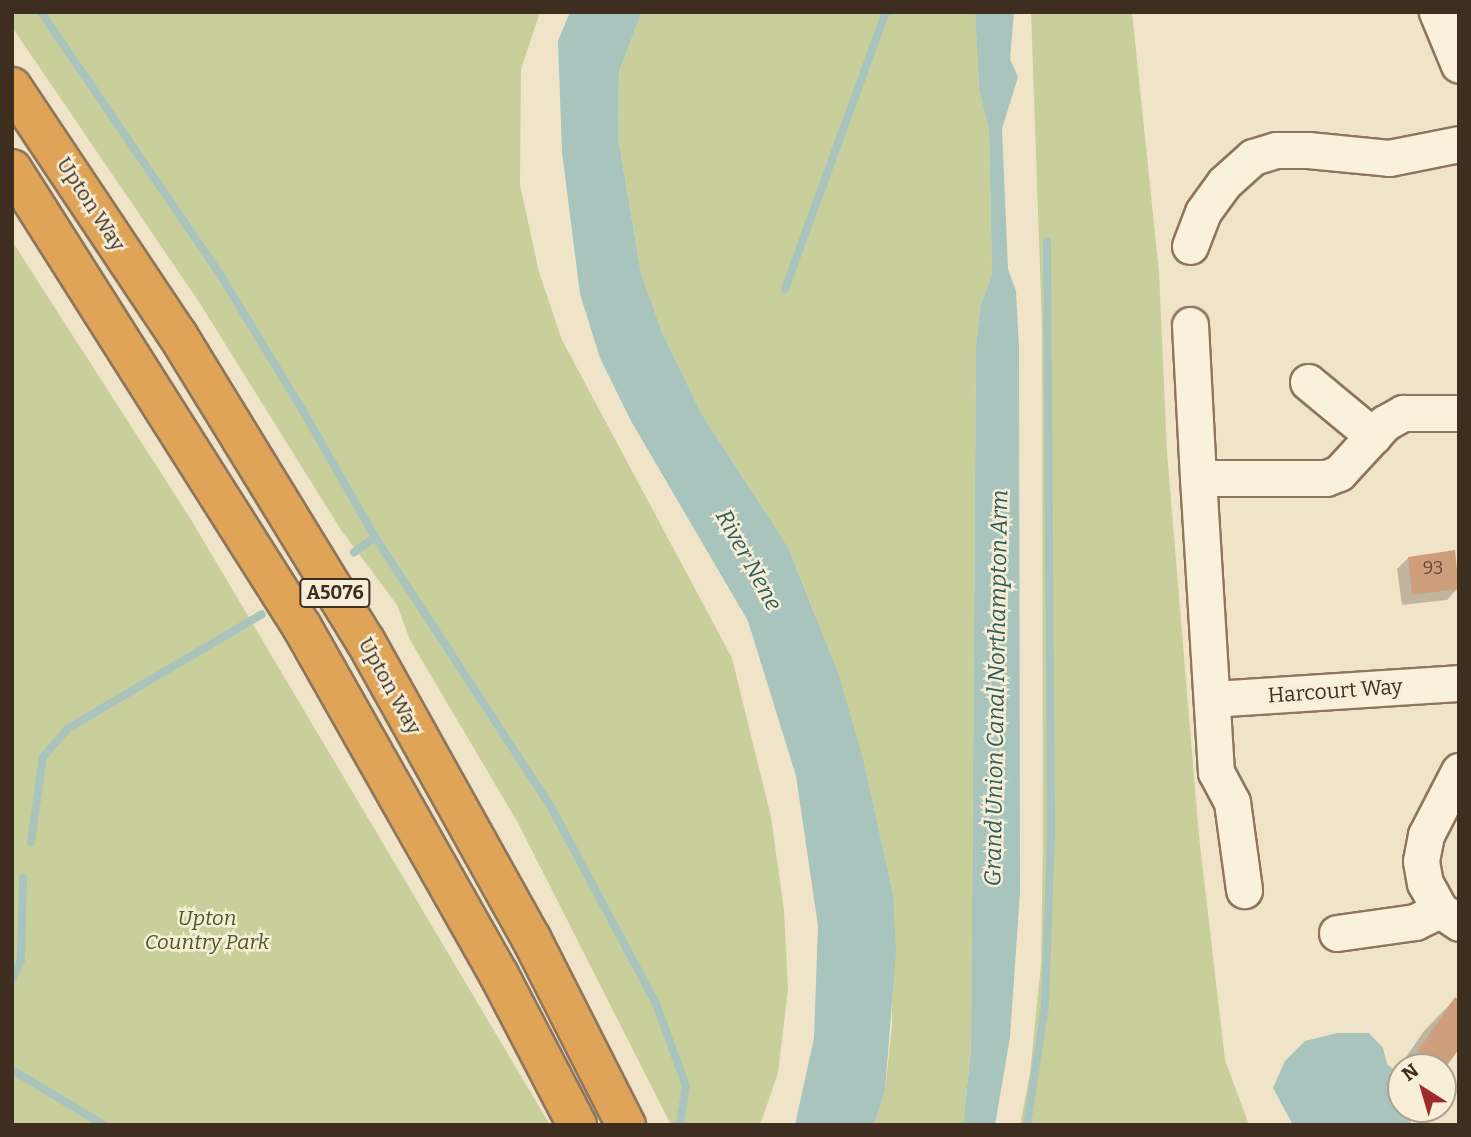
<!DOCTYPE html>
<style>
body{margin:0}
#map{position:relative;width:1471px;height:1137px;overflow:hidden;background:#f0e4c8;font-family:Bitter,serif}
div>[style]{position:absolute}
.green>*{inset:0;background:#c9cf9b}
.water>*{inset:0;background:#a9c4bc}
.shadow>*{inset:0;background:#0003}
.stream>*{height:8px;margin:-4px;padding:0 4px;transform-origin:4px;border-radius:4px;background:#a9c4bc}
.building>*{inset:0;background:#cf9f7d}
.roads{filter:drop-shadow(2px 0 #8d765c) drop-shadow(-2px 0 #8d765c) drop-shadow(0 2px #8d765c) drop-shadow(0 -2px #8d765c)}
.minor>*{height:35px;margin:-17.5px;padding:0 17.5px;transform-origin:17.5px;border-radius:17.5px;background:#faf1dc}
.highway>*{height:38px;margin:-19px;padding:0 19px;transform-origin:19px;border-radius:19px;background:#e0a458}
span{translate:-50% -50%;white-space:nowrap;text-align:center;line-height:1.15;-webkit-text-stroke:5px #f7eed8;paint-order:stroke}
.number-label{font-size:18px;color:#624a37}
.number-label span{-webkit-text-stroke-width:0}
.shield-label span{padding:2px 5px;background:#f7eed8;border:2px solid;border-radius:5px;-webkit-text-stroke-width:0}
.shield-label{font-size:19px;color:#3d2e20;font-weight:700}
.street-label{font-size:21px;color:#3d2e20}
.park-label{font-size:21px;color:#4d5a26;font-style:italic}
.water-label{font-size:23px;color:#2f5d5a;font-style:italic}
.frame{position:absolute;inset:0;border:14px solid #3d2e20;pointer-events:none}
.north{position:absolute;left:1387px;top:1053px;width:70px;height:70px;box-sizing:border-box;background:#f7eed8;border:2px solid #ada18e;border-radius:50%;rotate:323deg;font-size:19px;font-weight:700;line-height:28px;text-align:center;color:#3d2e20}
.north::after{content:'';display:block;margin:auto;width:24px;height:32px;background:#9e2a2b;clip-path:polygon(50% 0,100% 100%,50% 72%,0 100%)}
</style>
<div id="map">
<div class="green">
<div style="clip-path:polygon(12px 12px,540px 12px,521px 69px,520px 185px,539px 272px,562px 340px,732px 658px,771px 817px,784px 910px,788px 989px,778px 1073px,760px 1125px,671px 1125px,518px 823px,410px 640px,397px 605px,341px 530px,199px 302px,12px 27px)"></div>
<div style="clip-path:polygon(642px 12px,975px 12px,979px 90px,989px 130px,992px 274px,980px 307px,976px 347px,971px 1049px,963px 1125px,874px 1125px,885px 1091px,892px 1025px,893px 894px,864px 762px,815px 615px,788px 547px,701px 413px,662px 332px,641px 273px,618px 137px,619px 71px)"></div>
<div style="clip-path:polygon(1031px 12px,1132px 12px,1159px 272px,1167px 452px,1199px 836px,1225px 1060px,1249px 1125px,1020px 1125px,1030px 1073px,1041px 964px,1043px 845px,1042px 326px)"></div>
<div style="clip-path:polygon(12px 241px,190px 518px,550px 1125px,12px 1125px)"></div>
</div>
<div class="water">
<div style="clip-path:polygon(570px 12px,642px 12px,619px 71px,618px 137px,641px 273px,662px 332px,701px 413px,788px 547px,839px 676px,864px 762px,893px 894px,896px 951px,885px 1091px,874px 1125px,795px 1125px,814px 1038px,818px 926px,796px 776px,748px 621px,631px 421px,600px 358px,580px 294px,562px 152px,558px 41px)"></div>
<div style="clip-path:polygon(975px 12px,1014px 12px,1010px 59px,1018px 77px,1002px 129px,1008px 269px,1016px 291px,1019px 347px,1020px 892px,1010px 1037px,995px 1125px,963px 1125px,971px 1049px,976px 347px,980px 307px,992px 274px,989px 130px,979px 90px)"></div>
<div style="clip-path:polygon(1337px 1033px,1369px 1033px,1383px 1048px,1387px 1064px,1401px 1076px,1401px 1109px,1414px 1109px,1410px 1125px,1293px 1125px,1273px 1088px,1285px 1061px,1305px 1041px)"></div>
</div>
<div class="shadow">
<div style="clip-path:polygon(1408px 558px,1458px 588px,1447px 600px,1402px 605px,1397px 569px)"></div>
<div style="clip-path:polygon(1455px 999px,1444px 1067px,1401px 1067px,1401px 1091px,1388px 1083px,1424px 1031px)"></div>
</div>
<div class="stream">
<div style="left:41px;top:12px;width:320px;rotate:55.7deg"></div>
<div style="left:221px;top:276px;width:156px;rotate:58.7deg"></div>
<div style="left:302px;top:409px;width:147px;rotate:60.3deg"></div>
<div style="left:375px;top:537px;width:26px;rotate:144deg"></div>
<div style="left:785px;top:289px;width:295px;rotate:-70deg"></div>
<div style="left:375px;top:537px;width:322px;rotate:56.9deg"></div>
<div style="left:551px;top:807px;width:223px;rotate:61.9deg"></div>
<div style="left:656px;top:1004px;width:87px;rotate:69.9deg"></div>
<div style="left:686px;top:1086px;width:39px;rotate:99deg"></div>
<div style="left:31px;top:842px;width:86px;rotate:-82deg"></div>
<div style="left:43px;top:757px;width:37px;rotate:-49deg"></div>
<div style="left:67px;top:729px;width:226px;rotate:-30.5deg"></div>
<div style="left:12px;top:980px;width:22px;rotate:-66deg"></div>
<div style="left:21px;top:960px;width:82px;rotate:-88.6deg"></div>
<div style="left:12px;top:1070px;width:107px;rotate:30.9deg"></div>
<div style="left:1027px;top:1125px;width:120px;rotate:-81.4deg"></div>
<div style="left:1045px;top:1006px;width:171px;rotate:-88deg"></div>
<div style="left:1051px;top:835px;width:594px;rotate:-90.39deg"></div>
</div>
<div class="building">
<div style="clip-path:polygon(1455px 550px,1459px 589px,1412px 595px,1408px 557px)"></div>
<div style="clip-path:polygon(1455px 997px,1459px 1000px,1459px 1049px,1445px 1068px,1418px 1051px)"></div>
</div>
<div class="roads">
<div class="minor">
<div style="left:1437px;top:12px;width:57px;rotate:67.5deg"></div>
<div style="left:1190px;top:246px;width:36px;rotate:-69deg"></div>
<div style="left:1203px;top:212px;width:36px;rotate:-54deg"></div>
<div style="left:1224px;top:183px;width:39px;rotate:-42deg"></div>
<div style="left:1253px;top:157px;width:24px;rotate:-17deg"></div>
<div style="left:1276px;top:150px;width:32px"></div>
<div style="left:1308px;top:150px;width:81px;rotate:5.6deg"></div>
<div style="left:1389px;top:158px;width:71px;rotate:-11.3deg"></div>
<div style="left:1190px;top:325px;width:153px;rotate:87deg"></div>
<div style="left:1198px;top:478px;width:128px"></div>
<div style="left:1326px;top:478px;width:14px;rotate:-21deg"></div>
<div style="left:1339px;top:473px;width:68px;rotate:-47.4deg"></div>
<div style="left:1385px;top:423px;width:21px;rotate:-29deg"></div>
<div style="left:1403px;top:413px;width:56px"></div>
<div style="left:1308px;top:382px;width:85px;rotate:39.7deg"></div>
<div style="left:1198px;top:478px;width:295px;rotate:86.5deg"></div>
<div style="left:1216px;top:772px;width:34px;rotate:62deg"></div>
<div style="left:1232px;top:802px;width:89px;rotate:82.2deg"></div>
<div style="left:1212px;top:699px;width:248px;rotate:-3.7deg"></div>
<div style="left:1459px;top:771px;width:72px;rotate:117.3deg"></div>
<div style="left:1426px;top:835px;width:26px;rotate:101deg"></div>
<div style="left:1421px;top:861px;width:22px;rotate:80deg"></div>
<div style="left:1425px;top:883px;width:31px;rotate:61deg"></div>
<div style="left:1440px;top:910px;width:23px;rotate:34deg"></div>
<div style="left:1337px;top:933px;width:79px;rotate:-8deg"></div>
<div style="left:1415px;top:922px;width:28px;rotate:-26deg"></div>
</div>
<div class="highway">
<div style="left:12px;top:87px;width:297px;rotate:56.3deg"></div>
<div style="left:177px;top:334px;width:361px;rotate:58.5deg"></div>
<div style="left:366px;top:642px;width:339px;rotate:60.9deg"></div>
<div style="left:531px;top:938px;width:210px;rotate:63.1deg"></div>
<div style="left:12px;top:169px;width:542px;rotate:57.66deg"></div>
<div style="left:302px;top:627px;width:400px;rotate:60.5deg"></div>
<div style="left:499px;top:975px;width:169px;rotate:62.5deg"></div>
</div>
</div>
<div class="number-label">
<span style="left:1433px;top:568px">93</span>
</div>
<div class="shield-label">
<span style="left:335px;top:593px">A5076</span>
</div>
<div class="street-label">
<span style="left:91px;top:204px;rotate:57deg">Upton Way</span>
<span style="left:390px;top:686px;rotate:61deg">Upton Way</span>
<span style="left:1335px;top:691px;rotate:-4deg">Harcourt Way</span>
</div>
<div class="park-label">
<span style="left:207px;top:930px">Upton<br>Country Park</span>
</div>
<div class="water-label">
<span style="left:749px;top:560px;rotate:61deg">River Nene</span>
<span style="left:996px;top:688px;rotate:-89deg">Grand Union Canal Northampton Arm</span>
</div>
<div class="frame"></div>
<div class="north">N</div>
</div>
